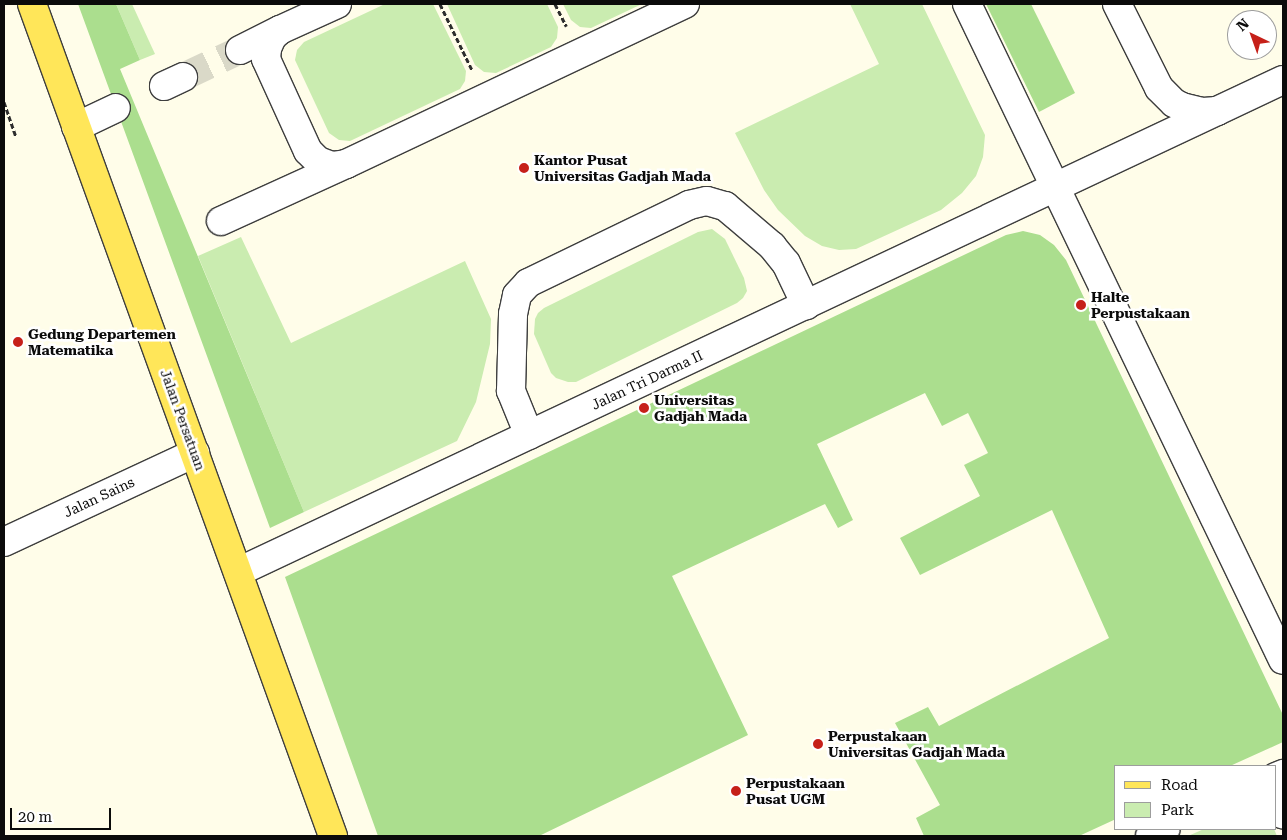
<!DOCTYPE html>
<style>
body{margin:0}
#map{position:relative;width:1287px;height:840px;overflow:hidden;background:#fffde9;font-family:"Roboto Serif",serif}
div>[style]{position:absolute}
.green>*{inset:0;background:#caecb0}
.forest>*{inset:0;background:#abde8e}
.minor-tunnel>*{height:28px;margin-top:-14px;transform-origin:0;background:repeating-linear-gradient(90deg,#dad9c8 0 28px,transparent 0 42px)}
.path>*{height:3px;margin-top:-1.5px;transform-origin:0;background:repeating-linear-gradient(90deg,#2d2d2d 0 5px,transparent 0 7.5px)}
.roads{filter:drop-shadow(1px 0 #3e3e3e) drop-shadow(-1px 0 #3e3e3e) drop-shadow(0 1px #3e3e3e) drop-shadow(0 -1px #3e3e3e)}
.minor>*{height:28px;margin:-14px;padding:0 14px;transform-origin:14px;border-radius:14px;background:#fff}
.major>*{height:28px;margin:-14px;padding:0 14px;transform-origin:14px;border-radius:14px;background:#ffe659}
.dots>*{width:14px;height:14px;translate:-50% -50%;box-sizing:border-box;border:2px solid #fff;border-radius:50%}
span{translate:-50% -50%;white-space:nowrap;text-align:center;line-height:1.15;-webkit-text-stroke:5px #fff;paint-order:stroke}
.poi-label{font-size:14px;color:#0b0b0b;font-weight:700}
.left{translate:0 -50%;text-align:left}
.street-label{font-size:14px;color:#0b0b0b}
.frame{position:absolute;inset:0;border:5px solid #0b0b0b;pointer-events:none}
.legend{position:absolute;left:1114px;top:765px;width:162px;height:65px;box-sizing:border-box;background:#fff;border:1px solid #9d9d9d;margin:0;padding:6px 9px;list-style:none;font-size:15px;color:#0b0b0b}
.legend li{display:flex;align-items:center;gap:10px;height:25px}
.legend b{width:25px;border:1px solid #9d9d9d}
.north{position:absolute;left:1227px;top:10px;width:50px;height:50px;box-sizing:border-box;background:#fff;border:1px solid #9d9d9d;border-radius:50%;rotate:318deg;font-size:14px;font-weight:700;line-height:20px;text-align:center;color:#0b0b0b}
.north::after{content:'';display:block;margin:auto;width:18px;height:22px;background:#c62019;clip-path:polygon(50% 0,100% 100%,50% 72%,0 100%)}
.scale{position:absolute;left:10px;top:808px;width:101px;height:22px;box-sizing:border-box;border:2px solid #0b0b0b;border-top:0;padding-left:6px;font-size:15px;line-height:18px;white-space:nowrap;color:#0b0b0b;-webkit-text-stroke:4px #fff;paint-order:stroke}
</style>
<div id="map">
<div class="green">
<div style="clip-path:polygon(116px 4px,132px 4px,155px 54px,140px 60px)"></div>
<div style="clip-path:polygon(385px 4px,433px 4px,466px 71px,465px 81px,460px 89px,350px 141px,339px 140px,329px 133px,295px 60px,297px 50px,304px 42px)"></div>
<div style="clip-path:polygon(447px 4px,547px 4px,558px 27px,557px 38px,551px 47px,496px 73px,484px 72px,475px 65px)"></div>
<div style="clip-path:polygon(563px 4px,642px 4px,591px 28px,580px 27px,571px 20px)"></div>
<div style="clip-path:polygon(850px 4px,922px 4px,985px 135px,983px 157px,976px 176px,962px 193px,941px 210px,856px 249px,839px 250px,822px 246px,805px 236px,778px 210px,764px 190px,735px 133px,879px 64px)"></div>
<div style="clip-path:polygon(712px 229px,725px 239px,744px 278px,747px 291px,743px 298px,737px 303px,576px 382px,568px 382px,556px 378px,551px 373px,534px 334px,535px 319px,538px 313px,544px 308px,698px 232px)"></div>
<div style="clip-path:polygon(241px 237px,291px 343px,465px 261px,491px 319px,490px 344px,476px 402px,457px 441px,304px 512px,198px 256px)"></div>
<div style="clip-path:polygon(1204px 829px,1274px 829px,1277px 836px,1188px 836px)"></div>
</div>
<div class="forest">
<div style="clip-path:polygon(78px 4px,116px 4px,140px 60px,120px 69px,304px 512px,270px 528px)"></div>
<div style="clip-path:polygon(986px 4px,1031px 4px,1075px 93px,1039px 112px)"></div>
<div style="clip-path:polygon(1023px 231px,1040px 235px,1054px 245px,1066px 260px,1283px 715px,1283px 742px,1230px 766px,1116px 766px,1116px 819px,1079px 836px,924px 836px,916px 818px,940px 805px,895px 723px,928px 707px,939px 726px,1109px 638px,1052px 510px,920px 575px,900px 538px,980px 496px,964px 465px,988px 453px,968px 413px,942px 426px,925px 393px,817px 444px,853px 520px,838px 528px,825px 504px,672px 576px,748px 735px,539px 836px,378px 836px,285px 577px,1006px 235px)"></div>
</div>
<div class="minor-tunnel">
<div style="left:183px;top:77px;width:63px;rotate:-25.3deg"></div>
</div>
<div class="path">
<div style="left:440px;top:4px;width:73px;rotate:64.1deg"></div>
<div style="left:555px;top:4px;width:25px;rotate:63deg"></div>
<div style="left:4px;top:102px;width:37px;rotate:71deg"></div>
</div>
<div class="roads">
<div class="minor">
<div style="left:337px;top:4px;width:63px;rotate:155.5deg"></div>
<div style="left:280px;top:30px;width:11px;rotate:139deg"></div>
<div style="left:272px;top:37px;width:12px;rotate:114deg"></div>
<div style="left:267px;top:48px;width:11px;rotate:95deg"></div>
<div style="left:266px;top:59px;width:101px;rotate:65.5deg"></div>
<div style="left:308px;top:151px;width:14px;rotate:45deg"></div>
<div style="left:318px;top:161px;width:15px;rotate:20deg"></div>
<div style="left:332px;top:166px;width:14px;rotate:-8deg"></div>
<div style="left:346px;top:164px;width:375px;rotate:-25.3deg"></div>
<div style="left:967px;top:4px;width:728px;rotate:64.28deg"></div>
<div style="left:1117px;top:4px;width:94px;rotate:63.4deg"></div>
<div style="left:1159px;top:88px;width:21px;rotate:45deg"></div>
<div style="left:1174px;top:103px;width:9px;rotate:27deg"></div>
<div style="left:1182px;top:107px;width:21px;rotate:14deg"></div>
<div style="left:1202px;top:112px;width:15px;rotate:-4deg"></div>
<div style="left:1217px;top:111px;width:73px;rotate:-25.2deg"></div>
<div style="left:240px;top:50px;width:45px;rotate:-26.6deg"></div>
<div style="left:164px;top:86px;width:21px;rotate:-25deg"></div>
<div style="left:76px;top:127px;width:44px;rotate:-25.4deg"></div>
<div style="left:221px;top:221px;width:137px;rotate:-24.5deg"></div>
<div style="left:529px;top:435px;width:48px;rotate:-112.2deg"></div>
<div style="left:511px;top:391px;width:77px;rotate:-88.5deg"></div>
<div style="left:513px;top:314px;width:19px;rotate:-78deg"></div>
<div style="left:517px;top:295px;width:16px;rotate:-47deg"></div>
<div style="left:528px;top:283px;width:179px;rotate:-25.8deg"></div>
<div style="left:689px;top:205px;width:18px;rotate:-13deg"></div>
<div style="left:707px;top:201px;width:19px;rotate:16deg"></div>
<div style="left:725px;top:206px;width:62px;rotate:40.4deg"></div>
<div style="left:772px;top:246px;width:22px;rotate:51deg"></div>
<div style="left:786px;top:263px;width:47px;rotate:64.5deg"></div>
<div style="left:4px;top:542px;width:211px;rotate:-25deg"></div>
<div style="left:238px;top:572px;width:1082px;rotate:-25.22deg"></div>
<div style="left:1276px;top:777px;width:8px;rotate:-23deg"></div>
<div style="left:1276px;top:799px;width:17px;rotate:66deg"></div>
<div style="left:1150px;top:836px;width:17px;rotate:-24deg"></div>
</div>
<div class="major">
<div style="left:32px;top:4px;width:885px;rotate:70.11deg"></div>
</div>
</div>
<div class="dots">
<div style="left:524px;top:168px;background:#c62019"></div>
<div style="left:1081px;top:305px;background:#c62019"></div>
<div style="left:18px;top:342px;background:#c62019"></div>
<div style="left:644px;top:408px;background:#c62019"></div>
<div style="left:818px;top:744px;background:#c62019"></div>
<div style="left:736px;top:791px;background:#c62019"></div>
</div>
<div class="poi-label">
<span class="left" style="left:534px;top:168px">Kantor Pusat<br>Universitas Gadjah Mada</span>
<span class="left" style="left:1091px;top:305px">Halte<br>Perpustakaan</span>
<span class="left" style="left:28px;top:342px">Gedung Departemen<br>Matematika</span>
<span class="left" style="left:654px;top:408px">Universitas<br>Gadjah Mada</span>
<span class="left" style="left:828px;top:744px">Perpustakaan<br>Universitas Gadjah Mada</span>
<span class="left" style="left:746px;top:791px">Perpustakaan<br>Pusat UGM</span>
</div>
<div class="street-label">
<span style="left:647px;top:380px;rotate:-25deg">Jalan Tri Darma II</span>
<span style="left:183px;top:420px;rotate:70deg">Jalan Persatuan</span>
<span style="left:99px;top:497px;rotate:-25deg">Jalan Sains</span>
</div>
<div class="frame"></div>
<ul class="legend">
<li><b style="height:6px;background:#ffe659"></b>Road</li>
<li><b style="height:14px;background:#caecb0"></b>Park</li>
</ul>
<div class="north">N</div>
<div class="scale">20 m</div>
</div>
